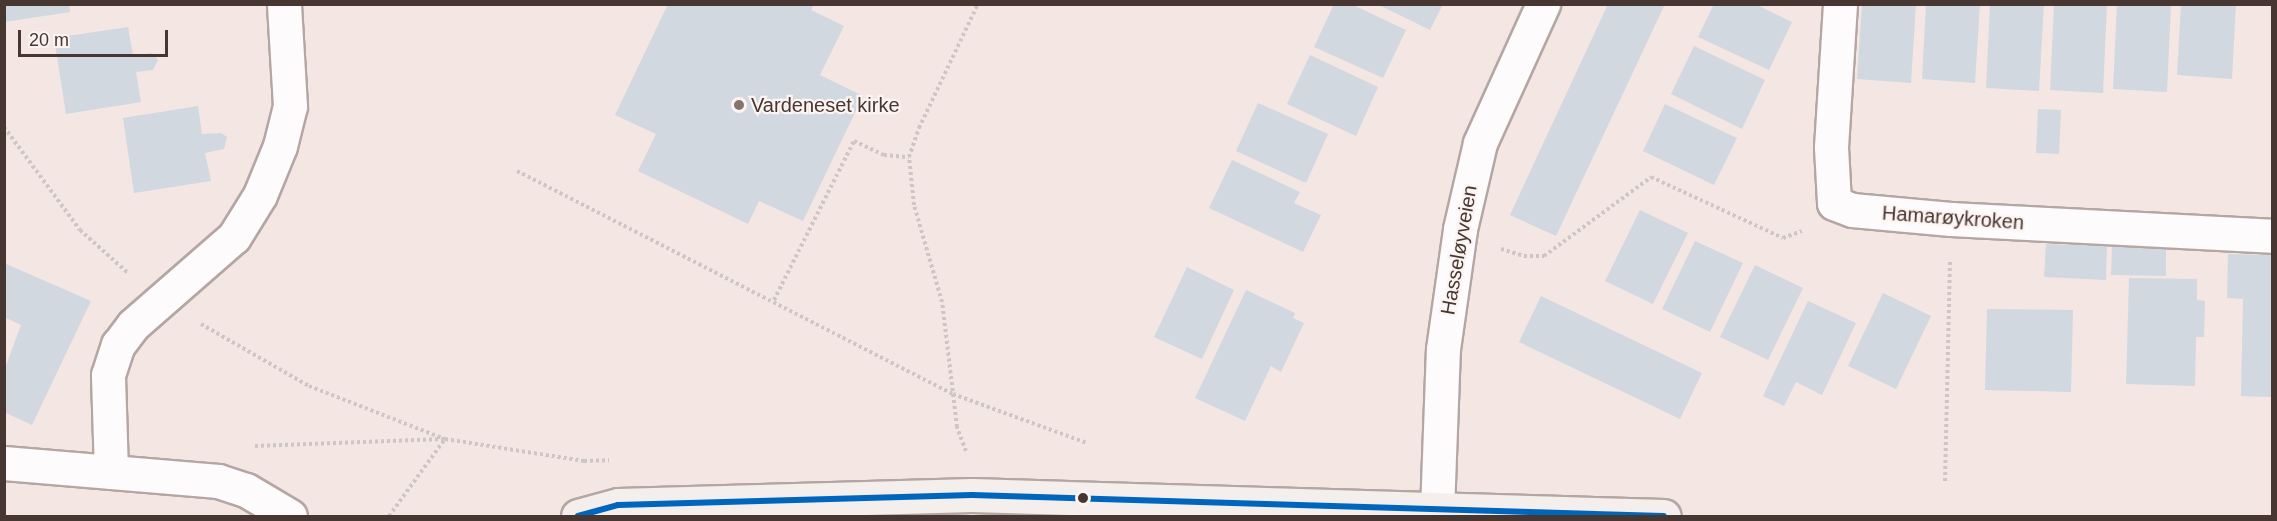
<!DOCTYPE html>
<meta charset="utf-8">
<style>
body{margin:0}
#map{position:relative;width:2277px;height:521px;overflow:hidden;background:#f4e6e3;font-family:Arial,sans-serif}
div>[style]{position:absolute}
.building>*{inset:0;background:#d1d8df}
.path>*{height:4px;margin-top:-2px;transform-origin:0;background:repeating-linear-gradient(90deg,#cdc6c5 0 3px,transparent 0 6px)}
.roads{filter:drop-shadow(2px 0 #b4a7a3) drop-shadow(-2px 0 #b4a7a3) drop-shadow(0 2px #b4a7a3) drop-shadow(0 -2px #b4a7a3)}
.minor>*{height:33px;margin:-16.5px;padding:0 16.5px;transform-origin:16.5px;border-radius:16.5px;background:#fdfbfb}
.secondary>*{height:33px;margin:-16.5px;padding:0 16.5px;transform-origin:16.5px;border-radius:16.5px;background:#f4eeed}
.bus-1>*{height:6px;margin:-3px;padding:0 3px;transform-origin:3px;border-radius:3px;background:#0065bd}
.dots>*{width:16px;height:16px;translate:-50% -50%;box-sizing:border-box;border:3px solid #fcf4f1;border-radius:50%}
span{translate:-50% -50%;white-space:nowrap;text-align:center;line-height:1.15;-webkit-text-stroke:4.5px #fcf4f1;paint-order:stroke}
.poi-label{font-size:20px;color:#473632}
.left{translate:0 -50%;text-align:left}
.street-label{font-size:20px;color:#473632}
.frame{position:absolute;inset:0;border:6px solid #473632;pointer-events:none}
.scale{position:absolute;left:18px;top:30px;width:150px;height:27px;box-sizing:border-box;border:3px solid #473632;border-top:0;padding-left:8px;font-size:18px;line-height:21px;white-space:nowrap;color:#473632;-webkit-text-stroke:4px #fcf4f1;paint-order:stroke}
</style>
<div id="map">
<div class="building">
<div style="clip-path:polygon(4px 4px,69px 4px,70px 12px,4px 22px)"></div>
<div style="clip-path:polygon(668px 4px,814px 4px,811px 10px,844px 26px,820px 75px,863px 96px,803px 221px,759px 201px,748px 224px,638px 171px,656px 134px,615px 115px)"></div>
<div style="clip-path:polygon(1334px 4px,1351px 4px,1406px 30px,1383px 78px,1314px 47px)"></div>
<div style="clip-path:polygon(1377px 4px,1443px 4px,1430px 30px)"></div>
<div style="clip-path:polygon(1608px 4px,1665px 4px,1556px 236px,1510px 215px)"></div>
<div style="clip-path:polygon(1714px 4px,1755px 4px,1792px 22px,1769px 70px,1698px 37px)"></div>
<div style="clip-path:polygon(1862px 4px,1916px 4px,1911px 83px,1857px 79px)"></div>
<div style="clip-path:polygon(1926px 4px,1980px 4px,1975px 83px,1922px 79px)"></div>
<div style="clip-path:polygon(1990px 4px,2044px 4px,2039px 91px,1986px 88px)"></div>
<div style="clip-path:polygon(2054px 4px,2107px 4px,2103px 93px,2050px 90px)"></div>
<div style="clip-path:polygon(2117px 4px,2171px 4px,2167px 92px,2113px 89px)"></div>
<div style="clip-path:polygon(2181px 4px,2236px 4px,2232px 79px,2177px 75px)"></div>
<div style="clip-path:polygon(128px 27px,133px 55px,152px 53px,158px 60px,153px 70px,136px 72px,141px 102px,66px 114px,54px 38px)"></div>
<div style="clip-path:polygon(1694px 46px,1765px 80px,1742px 129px,1671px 94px)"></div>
<div style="clip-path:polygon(1310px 55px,1378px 87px,1356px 136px,1287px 104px)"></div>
<div style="clip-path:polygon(1258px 103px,1328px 134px,1306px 183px,1236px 151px)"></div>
<div style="clip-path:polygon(1665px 104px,1737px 138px,1714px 185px,1643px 151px)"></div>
<div style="clip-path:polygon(198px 106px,202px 134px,221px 133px,227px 137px,224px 149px,205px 153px,211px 181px,134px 193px,123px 118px)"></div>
<div style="clip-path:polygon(2038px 109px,2061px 110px,2059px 154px,2036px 153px)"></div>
<div style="clip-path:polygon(1232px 160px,1300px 192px,1294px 203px,1321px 215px,1303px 252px,1209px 208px)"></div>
<div style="clip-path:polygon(1640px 210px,1688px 233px,1653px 304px,1605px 281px)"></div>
<div style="clip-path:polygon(1695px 241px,1743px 263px,1710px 332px,1662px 309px)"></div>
<div style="clip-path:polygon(2046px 244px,2107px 246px,2106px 280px,2044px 277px)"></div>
<div style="clip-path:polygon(2112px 245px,2166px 246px,2166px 276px,2111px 275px)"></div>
<div style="clip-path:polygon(2228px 254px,2272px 255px,2272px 397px,2241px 396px,2243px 299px,2227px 298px)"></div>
<div style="clip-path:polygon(4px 263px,91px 301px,32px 425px,4px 412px,4px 371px,21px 325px,4px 317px)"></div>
<div style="clip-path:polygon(1755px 265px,1803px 288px,1768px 360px,1720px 337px)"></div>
<div style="clip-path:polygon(1187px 267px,1234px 290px,1202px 359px,1154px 337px)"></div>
<div style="clip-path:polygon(2129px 278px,2197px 279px,2197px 300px,2205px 301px,2204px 337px,2196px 337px,2195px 386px,2126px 384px)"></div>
<div style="clip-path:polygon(1246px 290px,1295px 313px,1293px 318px,1304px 323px,1281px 372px,1271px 366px,1245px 421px,1195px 398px)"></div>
<div style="clip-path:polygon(1883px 293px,1931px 316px,1896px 389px,1848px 366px)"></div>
<div style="clip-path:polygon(1541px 296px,1702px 373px,1680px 419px,1519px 342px)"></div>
<div style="clip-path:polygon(1808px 301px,1856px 323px,1822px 395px,1796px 382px,1784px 406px,1763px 396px)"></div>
<div style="clip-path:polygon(1987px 309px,2073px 310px,2071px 392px,1985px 390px)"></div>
</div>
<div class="path">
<div style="left:4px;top:127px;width:128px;rotate:53.6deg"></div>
<div style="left:80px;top:230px;width:66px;rotate:41.9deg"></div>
<div style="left:517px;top:171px;width:490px;rotate:27.1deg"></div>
<div style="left:953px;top:394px;width:143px;rotate:20.1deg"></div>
<div style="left:1501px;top:249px;width:24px;rotate:17deg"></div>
<div style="left:1524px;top:256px;width:20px"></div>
<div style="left:1544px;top:256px;width:133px;rotate:-36.4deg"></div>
<div style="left:1651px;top:177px;width:145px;rotate:24.8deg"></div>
<div style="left:1783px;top:238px;width:20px;rotate:-20deg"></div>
<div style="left:774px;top:300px;width:178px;rotate:-63.3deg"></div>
<div style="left:854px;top:141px;width:33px;rotate:25deg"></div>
<div style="left:884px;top:155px;width:25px;rotate:5deg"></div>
<div style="left:201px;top:324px;width:125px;rotate:29.9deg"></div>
<div style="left:309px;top:386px;width:146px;rotate:21.3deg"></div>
<div style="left:445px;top:439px;width:141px;rotate:9deg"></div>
<div style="left:584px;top:461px;width:25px;rotate:-2deg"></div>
<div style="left:255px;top:446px;width:188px;rotate:-2.1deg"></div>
<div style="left:966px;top:451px;width:26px;rotate:-111deg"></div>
<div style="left:957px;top:427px;width:126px;rotate:-96.8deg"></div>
<div style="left:942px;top:302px;width:101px;rotate:-106.1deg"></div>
<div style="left:914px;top:205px;width:48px;rotate:-95.9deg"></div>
<div style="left:909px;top:157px;width:31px;rotate:-71deg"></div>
<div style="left:919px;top:128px;width:137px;rotate:-64.6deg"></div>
<div style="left:1945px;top:481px;width:219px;rotate:-88.7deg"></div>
<div style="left:389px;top:516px;width:95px;rotate:-54deg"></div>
</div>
<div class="roads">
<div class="minor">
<div style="left:1840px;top:4px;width:143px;rotate:93.6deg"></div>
<div style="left:1831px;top:147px;width:56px;rotate:86.9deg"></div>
<div style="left:1834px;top:203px;width:19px;rotate:21deg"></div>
<div style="left:1852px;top:210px;width:99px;rotate:5.2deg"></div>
<div style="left:1951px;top:219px;width:321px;rotate:3deg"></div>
<div style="left:4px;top:463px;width:215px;rotate:4.8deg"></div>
<div style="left:218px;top:481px;width:29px;rotate:18deg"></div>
<div style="left:246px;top:490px;width:51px;rotate:30.6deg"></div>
<div style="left:111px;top:472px;width:97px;rotate:-91.8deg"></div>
<div style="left:108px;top:375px;width:32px;rotate:-72deg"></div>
<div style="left:118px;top:345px;width:25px;rotate:-53deg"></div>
<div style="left:133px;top:325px;width:134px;rotate:-41.1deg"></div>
<div style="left:234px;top:237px;width:49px;rotate:-58.2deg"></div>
<div style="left:260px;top:195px;width:53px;rotate:-67.8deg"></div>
<div style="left:280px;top:146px;width:41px;rotate:-76deg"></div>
<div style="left:290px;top:106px;width:102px;rotate:-93.4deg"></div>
<div style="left:1437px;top:511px;width:162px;rotate:-87.9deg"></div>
<div style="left:1443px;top:349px;width:121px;rotate:-81.9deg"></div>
<div style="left:1460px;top:229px;width:88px;rotate:-76.9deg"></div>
<div style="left:1480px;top:143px;width:153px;rotate:-65.6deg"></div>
</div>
<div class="secondary">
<div style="left:578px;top:516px;width:41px;rotate:-15.4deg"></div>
<div style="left:618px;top:505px;width:354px;rotate:-1.6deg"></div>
<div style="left:972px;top:495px;width:692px;rotate:1.74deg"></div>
</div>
</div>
<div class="bus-1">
<div style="left:578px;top:516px;width:41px;rotate:-15.4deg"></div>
<div style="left:618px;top:505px;width:354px;rotate:-1.6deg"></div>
<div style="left:972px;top:495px;width:692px;rotate:1.74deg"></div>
</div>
<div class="dots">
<div style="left:739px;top:105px;background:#847470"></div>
<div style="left:1083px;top:498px;background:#473632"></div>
</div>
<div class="poi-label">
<span class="left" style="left:751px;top:105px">Vardeneset kirke</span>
</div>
<div class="street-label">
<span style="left:1953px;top:218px;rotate:4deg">Hamarøykroken</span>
<span style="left:1459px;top:250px;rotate:-80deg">Hasseløyveien</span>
</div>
<div class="frame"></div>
<div class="scale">20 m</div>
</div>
